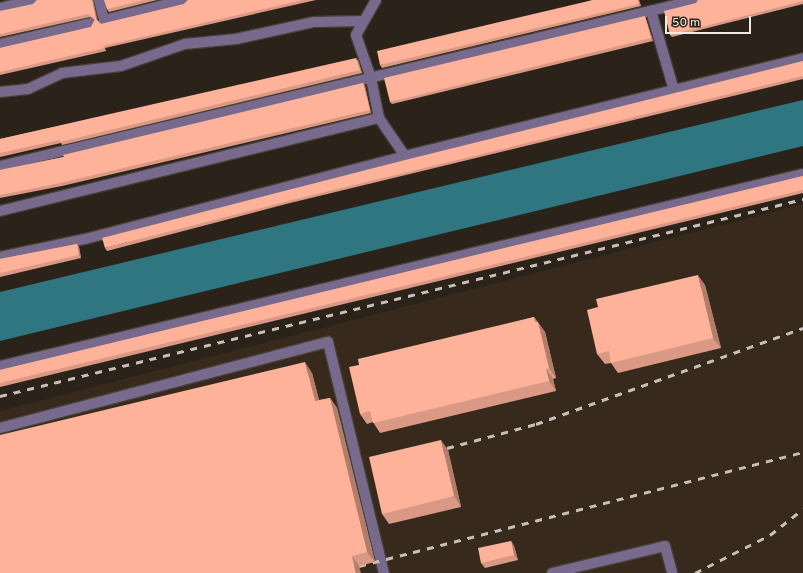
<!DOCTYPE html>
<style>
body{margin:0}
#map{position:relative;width:803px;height:573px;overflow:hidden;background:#2b231a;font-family:Overpass,sans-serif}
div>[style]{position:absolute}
.built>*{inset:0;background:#372a1d}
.water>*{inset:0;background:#2f7681}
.roads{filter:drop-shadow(1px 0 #473f36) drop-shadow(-1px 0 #473f36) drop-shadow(0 1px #473f36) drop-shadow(0 -1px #473f36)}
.minor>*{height:10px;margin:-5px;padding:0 5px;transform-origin:5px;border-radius:5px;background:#786a8c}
.rail>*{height:3px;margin-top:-1.5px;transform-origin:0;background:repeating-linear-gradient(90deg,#c7c0ba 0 7px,transparent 0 14px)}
.wall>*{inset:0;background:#da9984}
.shaded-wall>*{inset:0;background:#b27d6b}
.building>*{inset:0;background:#feb299}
span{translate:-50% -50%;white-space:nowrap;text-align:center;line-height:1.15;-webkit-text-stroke:4px #2b231a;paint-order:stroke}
.scale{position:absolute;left:665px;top:16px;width:86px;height:18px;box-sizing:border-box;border:2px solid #f0eae4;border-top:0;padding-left:5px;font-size:12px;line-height:14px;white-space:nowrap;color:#f0eae4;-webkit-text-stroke:3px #2b231a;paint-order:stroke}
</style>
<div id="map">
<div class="built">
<div style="clip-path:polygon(803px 204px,803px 573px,0 573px,0 411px)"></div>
</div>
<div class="water">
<div style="clip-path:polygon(803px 100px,803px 146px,0 341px,0 292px)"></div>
</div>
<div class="roads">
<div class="minor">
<div style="left:99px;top:0;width:21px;rotate:76deg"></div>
<div style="left:104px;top:20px;width:82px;rotate:-14deg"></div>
<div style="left:376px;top:0;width:40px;rotate:119.7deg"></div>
<div style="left:356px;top:35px;width:46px;rotate:70.8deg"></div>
<div style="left:371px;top:78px;width:41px;rotate:78.7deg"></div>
<div style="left:0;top:8px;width:34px;rotate:-14deg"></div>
<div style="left:651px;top:11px;width:82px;rotate:73.8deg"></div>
<div style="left:0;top:44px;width:93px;rotate:-13deg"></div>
<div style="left:0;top:92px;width:28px;rotate:-6deg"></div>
<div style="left:28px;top:89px;width:38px;rotate:-25deg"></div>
<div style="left:62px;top:73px;width:59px;rotate:-6.8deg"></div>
<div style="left:121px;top:66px;width:68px;rotate:-19deg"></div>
<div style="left:185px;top:44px;width:51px;rotate:-5.6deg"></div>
<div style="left:236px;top:39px;width:80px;rotate:-12.3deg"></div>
<div style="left:314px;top:22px;width:49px;rotate:-1.2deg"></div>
<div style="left:0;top:166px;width:716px;rotate:-13.41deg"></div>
<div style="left:0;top:211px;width:390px;rotate:-13.8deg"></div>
<div style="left:379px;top:118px;width:46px;rotate:55.6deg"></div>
<div style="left:0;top:257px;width:87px;rotate:-12deg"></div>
<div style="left:85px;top:239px;width:331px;rotate:-14.5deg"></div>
<div style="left:405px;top:156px;width:410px;rotate:-13.8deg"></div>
<div style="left:0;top:366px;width:826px;rotate:-13.45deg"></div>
<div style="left:0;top:428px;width:339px;rotate:-14.7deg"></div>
<div style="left:328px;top:342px;width:238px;rotate:76.4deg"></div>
<div style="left:552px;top:573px;width:116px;rotate:-13.4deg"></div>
<div style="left:665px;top:546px;width:28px;rotate:75deg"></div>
</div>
</div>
<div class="rail">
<div style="left:0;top:396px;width:827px;rotate:-13.78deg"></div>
<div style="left:447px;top:448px;width:92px;rotate:-15.1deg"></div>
<div style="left:536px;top:424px;width:284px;rotate:-19.8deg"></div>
<div style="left:359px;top:566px;width:458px;rotate:-14.4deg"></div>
<div style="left:695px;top:573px;width:84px;rotate:-26.9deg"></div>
<div style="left:770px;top:535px;width:42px;rotate:-38.2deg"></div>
</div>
<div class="wall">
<div style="clip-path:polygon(93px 0,97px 20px,101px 24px,184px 4px,188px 0,316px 0,105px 48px,106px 51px,0 75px,0 48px,91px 27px,95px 20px,90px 17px,0 37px,0 11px)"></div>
<div style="clip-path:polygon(104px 0,157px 0,109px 12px,107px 9px)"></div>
<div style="clip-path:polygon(593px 0,639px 0,641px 6px,382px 68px,380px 65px)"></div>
<div style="clip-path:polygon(803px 0,803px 4px,672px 37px,670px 35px,696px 3px)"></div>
<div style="clip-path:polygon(646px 19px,653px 41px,392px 104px,390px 102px)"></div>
<div style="clip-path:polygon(358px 60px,362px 73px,62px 145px,61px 143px,0 157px,0 139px)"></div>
<div style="clip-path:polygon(803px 61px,803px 79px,286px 204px,107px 251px,105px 248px)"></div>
<div style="clip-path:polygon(363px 83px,365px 86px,371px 113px,62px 186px,0 198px,0 170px,64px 157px)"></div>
<div style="clip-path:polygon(803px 176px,803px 193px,0 387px,0 370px)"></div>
<div style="clip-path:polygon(77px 244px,79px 247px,81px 258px,0 277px,0 259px)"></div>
<div style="clip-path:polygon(705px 285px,721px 348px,618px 373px,611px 363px,605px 364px,597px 354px)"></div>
<div style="clip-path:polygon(534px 317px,545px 332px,556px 378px,553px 379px,556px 391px,380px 433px,373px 422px,367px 424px,360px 414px,359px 365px)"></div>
<div style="clip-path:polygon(312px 373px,319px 400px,330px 398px,337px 408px,375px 562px,359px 566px,0 573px)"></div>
<div style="clip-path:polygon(448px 450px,461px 507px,389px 524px,382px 514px)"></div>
<div style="clip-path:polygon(511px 541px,514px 546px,518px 560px,485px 568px,481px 563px)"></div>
</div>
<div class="shaded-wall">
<div style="clip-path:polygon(92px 0,93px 0,98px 22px,96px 19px)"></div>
<div style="clip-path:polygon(638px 0,639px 0,641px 6px,639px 4px)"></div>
<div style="clip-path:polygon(645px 16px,646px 19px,653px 41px,651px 38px)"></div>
<div style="clip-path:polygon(356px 58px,358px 60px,362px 73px,360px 70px)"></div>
<div style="clip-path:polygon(363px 83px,365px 86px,371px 113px,370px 110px)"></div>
<div style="clip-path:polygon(77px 244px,79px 247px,81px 258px,79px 255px)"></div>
<div style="clip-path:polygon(698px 275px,705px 285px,721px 348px,713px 338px)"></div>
<div style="clip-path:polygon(534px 317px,545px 332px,556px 378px,549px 368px)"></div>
<div style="clip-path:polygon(305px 362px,312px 373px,322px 412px,315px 401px)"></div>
<div style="clip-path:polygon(546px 369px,553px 379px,556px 391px,549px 381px)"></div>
<div style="clip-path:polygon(330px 398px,337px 408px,375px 562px,367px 552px)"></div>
<div style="clip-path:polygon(441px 440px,448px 450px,461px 507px,454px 496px)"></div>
<div style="clip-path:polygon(511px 541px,514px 546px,518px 560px,514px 555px)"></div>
<div style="clip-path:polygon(352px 556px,359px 566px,361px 573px,356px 573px)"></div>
</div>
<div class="building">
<div style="clip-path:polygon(37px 0,92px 0,96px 19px,101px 24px,184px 4px,188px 0,303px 0,103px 46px,104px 48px,0 72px,0 48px,91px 27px,95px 19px,88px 14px,0 34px,0 11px,33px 4px)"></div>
<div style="clip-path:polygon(104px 0,144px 0,107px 9px)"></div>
<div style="clip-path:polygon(593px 0,638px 0,639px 4px,380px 65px,377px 51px)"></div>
<div style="clip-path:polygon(698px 0,803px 0,803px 1px,670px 35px,664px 11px,696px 3px)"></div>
<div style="clip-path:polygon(645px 16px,651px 38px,390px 102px,384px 78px)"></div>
<div style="clip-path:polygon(356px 58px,360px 70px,60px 142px,60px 140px,0 153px,0 139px)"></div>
<div style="clip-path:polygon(803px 61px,803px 76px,284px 202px,105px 248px,102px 238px,405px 160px)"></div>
<div style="clip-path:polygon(363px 83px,370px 110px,60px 183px,0 195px,0 170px,64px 157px,63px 155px)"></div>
<div style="clip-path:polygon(803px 176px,803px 190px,0 383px,0 370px)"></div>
<div style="clip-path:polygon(77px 244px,79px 255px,0 273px,0 259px)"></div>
<div style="clip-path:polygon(698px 275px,713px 338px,611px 363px,609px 351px,597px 354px,587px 310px,598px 307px,596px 299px)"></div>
<div style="clip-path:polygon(534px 317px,535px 322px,538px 322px,549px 368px,546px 369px,549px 381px,373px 423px,370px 411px,360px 414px,349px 367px,359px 365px,358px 359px)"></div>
<div style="clip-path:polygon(305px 362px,315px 401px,330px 398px,367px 552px,352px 556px,356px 573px,0 573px,0 435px)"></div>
<div style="clip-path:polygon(441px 440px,454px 496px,382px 514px,369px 457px)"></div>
<div style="clip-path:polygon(511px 541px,514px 555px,481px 563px,478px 548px)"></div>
</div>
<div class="scale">50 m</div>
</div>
